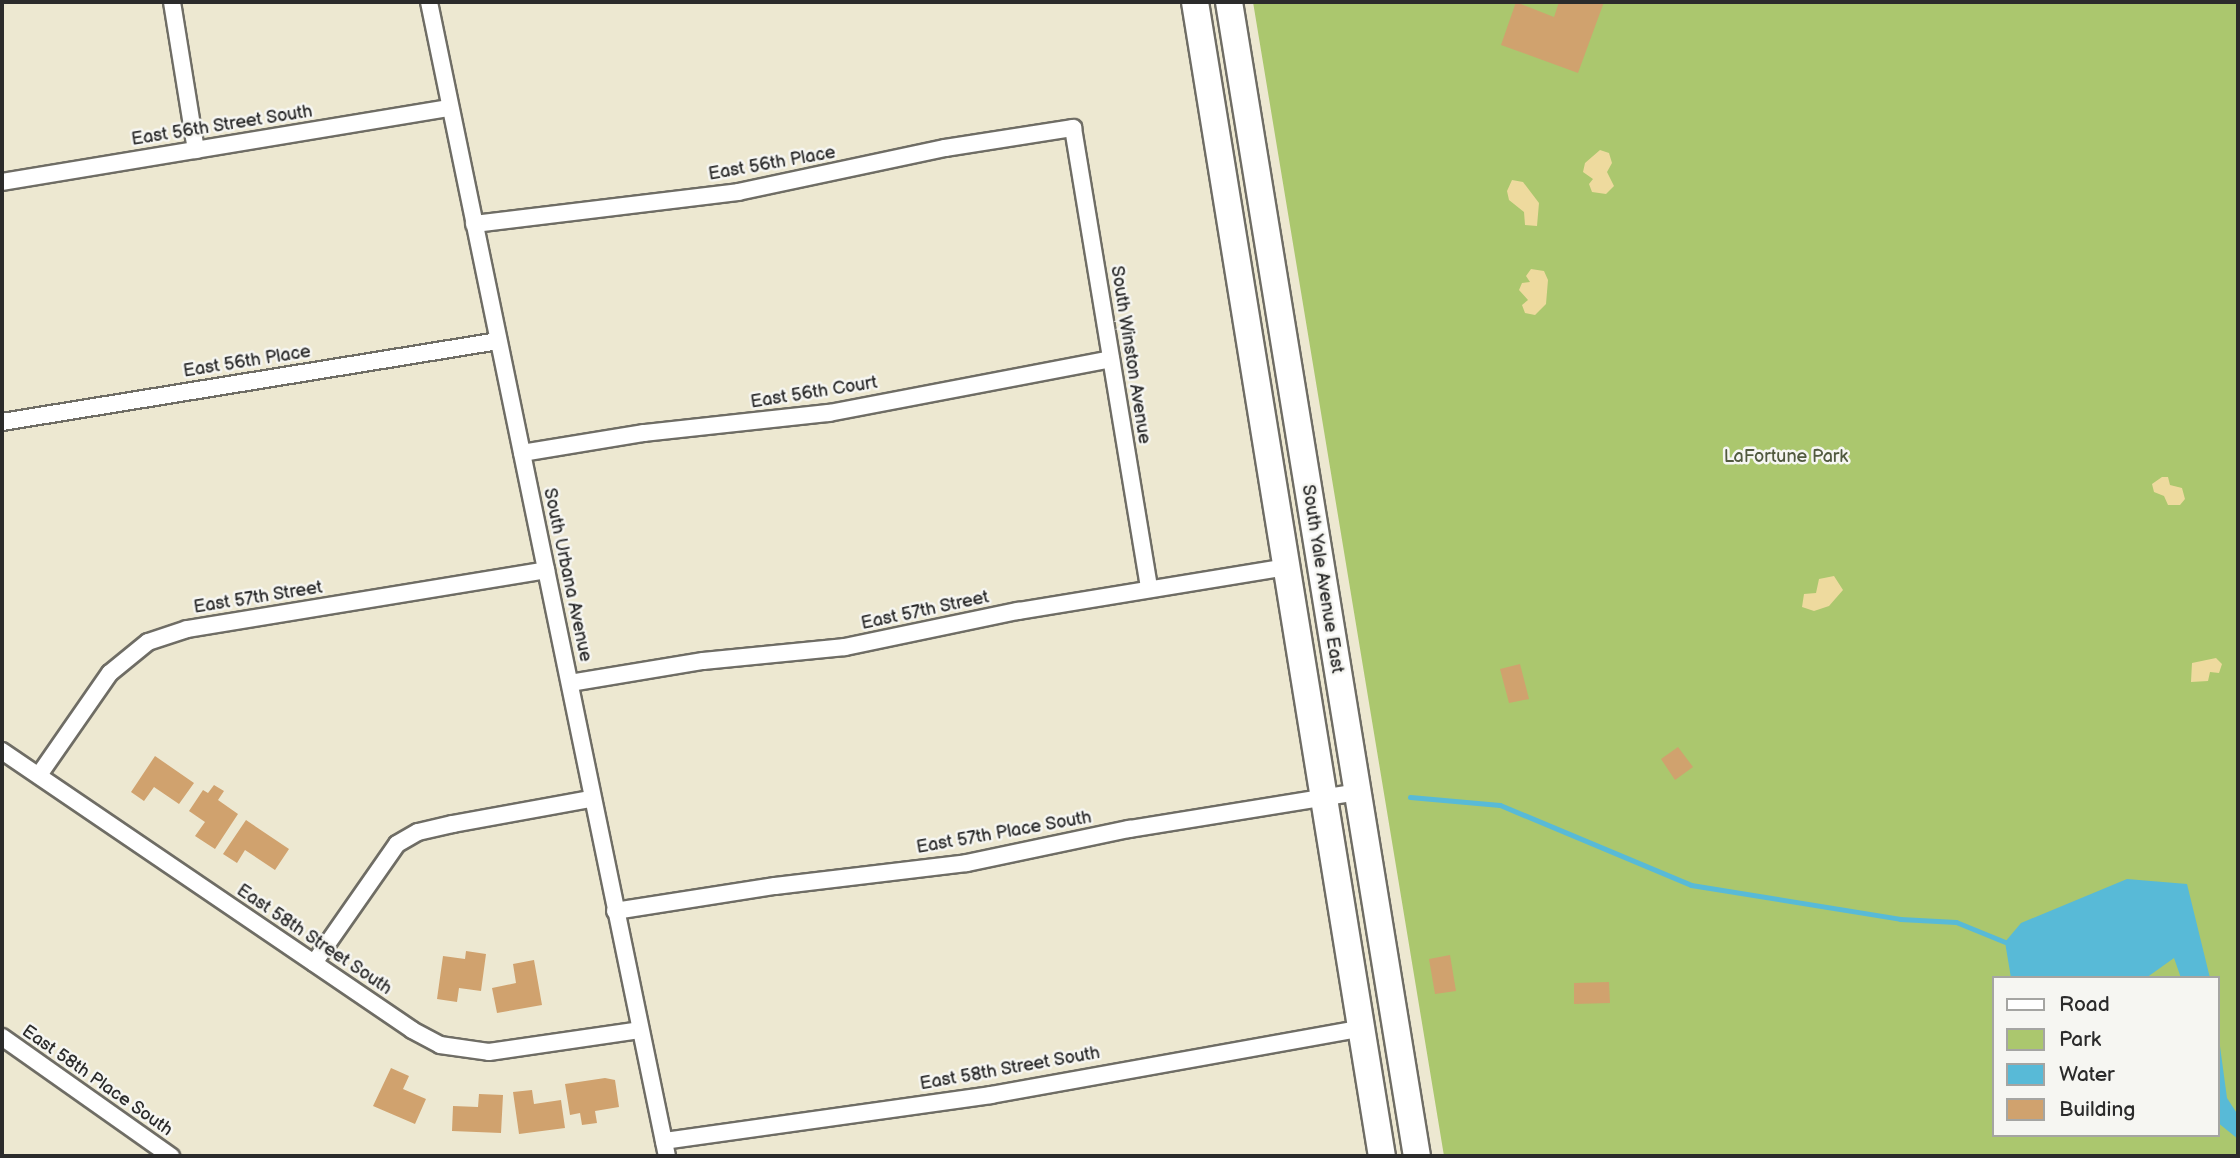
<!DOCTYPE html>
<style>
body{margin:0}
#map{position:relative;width:2240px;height:1158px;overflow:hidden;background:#ede8d1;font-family:"Balsamiq Sans",sans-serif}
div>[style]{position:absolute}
.green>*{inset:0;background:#abc76e}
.sand>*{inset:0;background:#eeda9e}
.water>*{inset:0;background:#58bad7}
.stream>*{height:5px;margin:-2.5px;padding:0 2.5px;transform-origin:2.5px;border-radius:2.5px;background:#58bad7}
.building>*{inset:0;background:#d0a26e}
.roads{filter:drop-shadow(2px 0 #6f6d65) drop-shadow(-2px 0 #6f6d65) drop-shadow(0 2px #6f6d65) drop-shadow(0 -2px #6f6d65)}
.minor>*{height:16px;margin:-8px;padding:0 8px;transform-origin:8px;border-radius:8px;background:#fff}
.primary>*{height:26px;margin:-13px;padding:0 13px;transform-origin:13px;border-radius:13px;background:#fff}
span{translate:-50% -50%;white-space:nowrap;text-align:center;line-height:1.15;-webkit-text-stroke:5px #f6f6f2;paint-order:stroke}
.street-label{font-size:18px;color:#2b2b2b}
.park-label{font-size:18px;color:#515a3f}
.frame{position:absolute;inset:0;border:4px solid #2b2b2b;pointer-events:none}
.legend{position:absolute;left:1992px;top:976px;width:228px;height:161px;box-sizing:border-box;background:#f6f6f2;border:2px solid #a5a5a2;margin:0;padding:9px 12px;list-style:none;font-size:21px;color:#2b2b2b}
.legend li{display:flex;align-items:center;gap:14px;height:35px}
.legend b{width:35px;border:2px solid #a5a5a2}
</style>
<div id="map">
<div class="green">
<div style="clip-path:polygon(evenodd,1253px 2px,2238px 2px,2238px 1156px,1444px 1156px,1253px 2px,1993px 978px,2217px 978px,2217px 1135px,1993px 1135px,1993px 978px)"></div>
</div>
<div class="sand">
<div style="clip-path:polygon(1600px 150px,1609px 153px,1612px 163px,1607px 172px,1614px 186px,1606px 194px,1592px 192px,1589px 184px,1593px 179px,1583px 172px,1585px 163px)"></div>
<div style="clip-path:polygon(1512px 180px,1523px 182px,1539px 203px,1537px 226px,1525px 225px,1524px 212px,1509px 200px,1507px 191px)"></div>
<div style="clip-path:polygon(1531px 269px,1544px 271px,1548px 280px,1546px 304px,1535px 315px,1525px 313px,1522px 305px,1528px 300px,1519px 290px,1522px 283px,1530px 282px,1526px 276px)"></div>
<div style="clip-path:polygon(2162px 477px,2168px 477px,2170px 485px,2182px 488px,2185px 499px,2180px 505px,2168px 505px,2164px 496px,2154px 492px,2152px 484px)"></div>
<div style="clip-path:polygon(1834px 576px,1843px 590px,1829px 606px,1814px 611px,1802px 607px,1804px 594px,1816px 593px,1819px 579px)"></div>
<div style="clip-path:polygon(2216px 658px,2222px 664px,2219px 673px,2210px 672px,2208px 681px,2191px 682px,2192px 663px)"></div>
</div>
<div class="water">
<div style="clip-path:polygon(2127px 879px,2187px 884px,2210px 978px,2181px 978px,2174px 958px,2146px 978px,2011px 978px,2005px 942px,2021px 923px)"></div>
<div style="clip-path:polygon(2217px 1024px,2227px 1098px,2238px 1115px,2238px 1139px,2217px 1122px)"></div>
</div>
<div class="stream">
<div style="left:1410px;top:797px;width:90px;rotate:5.1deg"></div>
<div style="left:1500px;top:805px;width:207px;rotate:22.7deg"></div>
<div style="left:1691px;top:885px;width:212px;rotate:9.2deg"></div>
<div style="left:1900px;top:919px;width:56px;rotate:3.1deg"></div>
<div style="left:1956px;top:922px;width:53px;rotate:22.2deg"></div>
</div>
<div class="building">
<div style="clip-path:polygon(1516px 2px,1554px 17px,1559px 2px,1604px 2px,1578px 73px,1501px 45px)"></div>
<div style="clip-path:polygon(1520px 664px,1529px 699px,1509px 703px,1500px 669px)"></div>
<div style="clip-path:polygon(1678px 747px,1693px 767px,1675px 780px,1661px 759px)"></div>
<div style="clip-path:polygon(155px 756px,194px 783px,179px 804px,154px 787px,144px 801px,131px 792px)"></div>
<div style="clip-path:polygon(214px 785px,224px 791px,218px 800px,238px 814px,215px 849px,195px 836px,205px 822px,189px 811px,203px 790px,208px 793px)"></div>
<div style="clip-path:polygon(246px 820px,289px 849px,275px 870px,245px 850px,237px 863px,223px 854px)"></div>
<div style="clip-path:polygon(466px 951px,486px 954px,481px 991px,459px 988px,457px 1002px,437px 999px,443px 956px,465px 959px)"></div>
<div style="clip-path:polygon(1450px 955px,1456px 991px,1435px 994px,1429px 959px)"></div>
<div style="clip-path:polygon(534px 960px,542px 1005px,497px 1013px,492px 988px,516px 983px,513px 964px)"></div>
<div style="clip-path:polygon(1609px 982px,1610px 1003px,1574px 1004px,1574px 983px)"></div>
<div style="clip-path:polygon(391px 1068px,409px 1076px,403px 1089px,426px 1099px,415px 1124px,373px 1106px)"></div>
<div style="clip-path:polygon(605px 1078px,615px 1080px,619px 1107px,595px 1111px,597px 1123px,582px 1125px,580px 1113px,570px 1115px,565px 1084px)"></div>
<div style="clip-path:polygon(532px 1090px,534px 1104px,561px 1100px,565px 1128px,519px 1134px,513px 1092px)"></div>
<div style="clip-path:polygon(479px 1094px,503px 1095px,501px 1133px,452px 1131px,453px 1106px,478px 1107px)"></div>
</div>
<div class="roads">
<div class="minor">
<div style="left:172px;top:2px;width:150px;rotate:80.8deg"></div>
<div style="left:429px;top:2px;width:1178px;rotate:78.35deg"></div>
<div style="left:2px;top:182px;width:453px;rotate:-9.4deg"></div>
<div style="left:474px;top:224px;width:266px;rotate:-6.9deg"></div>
<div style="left:738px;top:192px;width:212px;rotate:-12deg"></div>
<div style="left:945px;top:148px;width:130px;rotate:-8.9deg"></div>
<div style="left:1073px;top:128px;width:467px;rotate:80.6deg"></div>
<div style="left:2px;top:422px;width:503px;rotate:-9.27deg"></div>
<div style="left:522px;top:453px;width:124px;rotate:-9.3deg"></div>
<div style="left:644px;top:433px;width:186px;rotate:-6.2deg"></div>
<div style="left:829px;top:413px;width:287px;rotate:-10.8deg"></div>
<div style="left:570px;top:683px;width:135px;rotate:-9.4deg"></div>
<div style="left:703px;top:661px;width:143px;rotate:-5.6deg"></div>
<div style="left:845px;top:647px;width:177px;rotate:-11.8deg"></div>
<div style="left:1018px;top:611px;width:273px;rotate:-9.3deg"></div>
<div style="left:2px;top:751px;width:496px;rotate:34.2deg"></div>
<div style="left:412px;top:1030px;width:32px;rotate:28deg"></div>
<div style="left:440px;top:1045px;width:49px;rotate:8.1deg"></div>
<div style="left:489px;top:1052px;width:152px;rotate:-8.3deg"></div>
<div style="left:39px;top:775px;width:124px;rotate:-55.2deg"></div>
<div style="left:110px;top:673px;width:49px;rotate:-39.2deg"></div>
<div style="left:148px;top:642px;width:41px;rotate:-18.4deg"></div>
<div style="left:187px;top:629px;width:364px;rotate:-9.3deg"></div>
<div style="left:615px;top:911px;width:162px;rotate:-8.9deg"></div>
<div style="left:775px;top:886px;width:193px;rotate:-6.8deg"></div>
<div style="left:967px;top:863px;width:166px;rotate:-11.9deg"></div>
<div style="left:1129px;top:829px;width:231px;rotate:-9.2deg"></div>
<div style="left:314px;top:963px;width:145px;rotate:-55.1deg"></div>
<div style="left:397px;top:844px;width:24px;rotate:-30deg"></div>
<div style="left:418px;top:832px;width:36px;rotate:-13deg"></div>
<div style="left:453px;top:824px;width:139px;rotate:-10.3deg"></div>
<div style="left:2px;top:1037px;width:207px;rotate:35.2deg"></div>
<div style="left:664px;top:1141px;width:330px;rotate:-8deg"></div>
<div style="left:991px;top:1095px;width:377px;rotate:-10.2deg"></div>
</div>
<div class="primary">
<div style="left:1195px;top:2px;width:1169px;rotate:80.8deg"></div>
<div style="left:1229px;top:2px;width:1169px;rotate:80.75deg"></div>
</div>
</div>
<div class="street-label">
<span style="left:222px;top:126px;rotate:-9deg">East 56th Street South</span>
<span style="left:772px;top:164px;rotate:-10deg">East 56th Place</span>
<span style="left:1130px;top:355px;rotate:81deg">South Winston Avenue</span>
<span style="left:247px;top:362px;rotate:-9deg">East 56th Place</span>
<span style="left:814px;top:393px;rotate:-9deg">East 56th Court</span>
<span style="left:567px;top:575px;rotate:78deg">South Urbana Avenue</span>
<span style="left:1322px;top:579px;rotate:81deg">South Yale Avenue East</span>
<span style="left:258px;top:598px;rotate:-9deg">East 57th Street</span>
<span style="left:925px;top:611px;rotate:-12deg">East 57th Street</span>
<span style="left:1004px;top:833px;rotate:-10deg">East 57th Place South</span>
<span style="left:314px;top:940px;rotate:34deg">East 58th Street South</span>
<span style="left:1010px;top:1069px;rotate:-10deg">East 58th Street South</span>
<span style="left:97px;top:1081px;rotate:35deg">East 58th Place South</span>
</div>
<div class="park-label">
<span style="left:1786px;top:457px">LaFortune Park</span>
</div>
<div class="frame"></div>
<ul class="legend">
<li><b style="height:9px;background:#fff"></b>Road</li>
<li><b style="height:19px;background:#abc76e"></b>Park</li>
<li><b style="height:19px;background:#58bad7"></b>Water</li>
<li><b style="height:19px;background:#d0a26e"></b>Building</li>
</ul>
</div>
